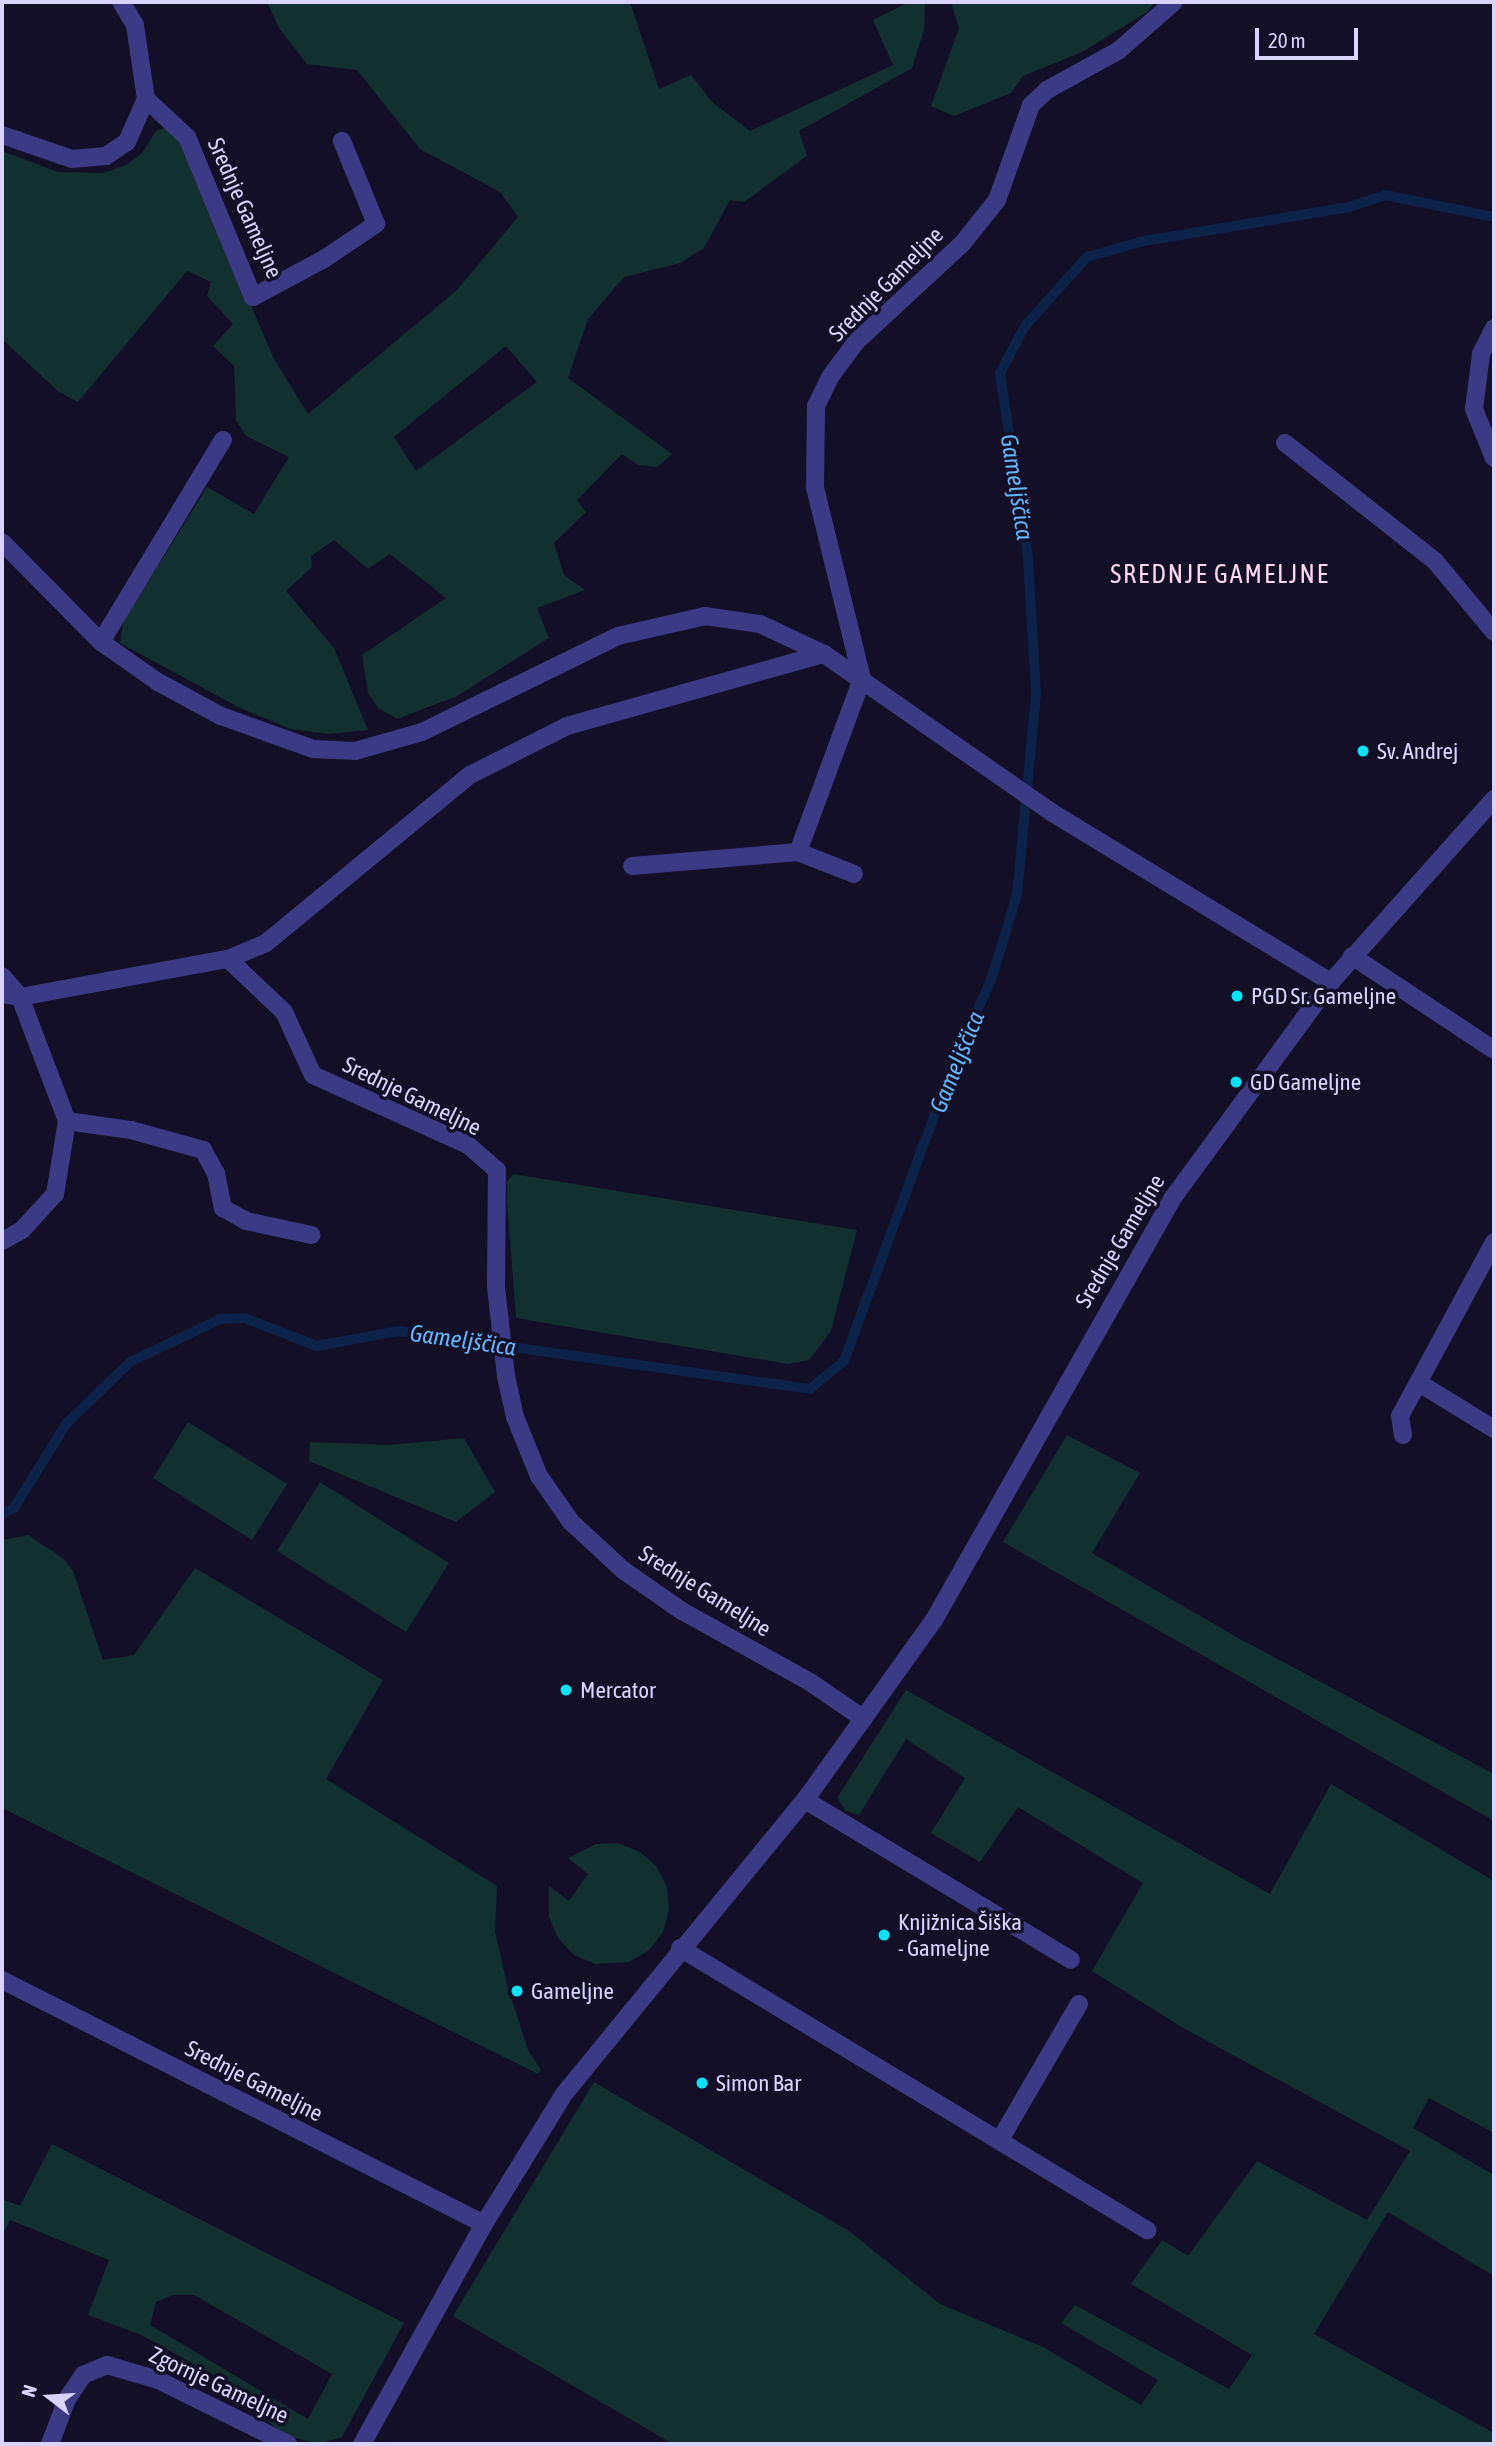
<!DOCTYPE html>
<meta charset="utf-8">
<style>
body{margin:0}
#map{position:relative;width:1496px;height:2446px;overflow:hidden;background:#130f26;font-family:"Asap Condensed",sans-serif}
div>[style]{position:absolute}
.green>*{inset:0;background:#12302f}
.stream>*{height:10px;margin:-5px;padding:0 5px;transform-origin:5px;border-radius:5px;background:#0c2248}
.minor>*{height:18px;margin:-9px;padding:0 9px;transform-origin:9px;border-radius:9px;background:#3d3a85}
.tertiary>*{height:18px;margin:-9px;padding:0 9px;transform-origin:9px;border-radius:9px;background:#3d3a85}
.dots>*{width:19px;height:19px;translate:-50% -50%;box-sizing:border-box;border:4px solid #130f26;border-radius:50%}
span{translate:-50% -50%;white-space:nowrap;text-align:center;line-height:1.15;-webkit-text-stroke:7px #130f26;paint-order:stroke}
.street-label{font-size:23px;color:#d9d4ff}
.poi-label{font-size:23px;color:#d9d4ff}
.left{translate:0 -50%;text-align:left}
.water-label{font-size:24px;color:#62b6ff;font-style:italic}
.quarter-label{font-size:26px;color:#ffd6f0;letter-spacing:2px}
.frame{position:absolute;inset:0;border:4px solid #d9d4ff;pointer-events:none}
.north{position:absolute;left:14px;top:2362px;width:70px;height:70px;-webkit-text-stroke:5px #130f26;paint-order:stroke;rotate:287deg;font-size:19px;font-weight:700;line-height:28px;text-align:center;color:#d9d4ff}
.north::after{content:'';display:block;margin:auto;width:24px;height:32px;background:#d9d4ff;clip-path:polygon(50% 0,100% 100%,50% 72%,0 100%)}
.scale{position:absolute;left:1255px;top:28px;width:103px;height:32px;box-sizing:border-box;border:4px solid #d9d4ff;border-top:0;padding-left:9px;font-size:21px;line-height:24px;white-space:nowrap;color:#d9d4ff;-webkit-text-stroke:5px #130f26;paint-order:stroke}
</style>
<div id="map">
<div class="green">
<div style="clip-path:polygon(evenodd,267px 2px,630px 2px,659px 89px,691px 75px,712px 102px,750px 131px,893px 65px,873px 20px,909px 2px,925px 2px,924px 30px,912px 68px,799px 131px,807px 156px,744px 202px,730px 200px,704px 248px,680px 263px,624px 277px,588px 319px,568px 378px,672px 454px,657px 467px,638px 465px,622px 454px,577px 500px,586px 512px,554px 543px,564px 575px,585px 590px,537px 608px,549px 638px,457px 696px,397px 719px,378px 708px,368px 693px,362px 655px,446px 598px,390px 554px,368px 569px,334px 540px,311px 556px,312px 567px,286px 591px,334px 648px,368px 730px,329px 734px,291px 729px,240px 708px,120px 643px,123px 622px,207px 487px,254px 514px,289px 457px,246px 436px,236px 420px,234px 366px,213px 346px,233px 324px,207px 296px,211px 282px,187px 271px,78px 402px,59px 392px,2px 339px,2px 151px,58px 172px,103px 173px,126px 165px,142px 153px,156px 131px,167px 127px,178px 136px,274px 359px,308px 414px,456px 291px,518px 217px,500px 192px,420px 149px,357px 70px,307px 64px,279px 28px,267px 2px,506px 346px,537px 382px,416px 471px,394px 437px,506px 346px)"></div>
<div style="clip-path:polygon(951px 2px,1155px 2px,1147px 12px,1082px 52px,1023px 76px,1011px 93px,954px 116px,931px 106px,959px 28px)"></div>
<div style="clip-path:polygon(513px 1174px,857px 1230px,831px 1331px,809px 1360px,788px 1364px,516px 1318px,507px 1202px,507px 1182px)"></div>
<div style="clip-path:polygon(188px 1422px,287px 1484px,252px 1540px,153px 1478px)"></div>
<div style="clip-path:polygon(1067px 1435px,1140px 1473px,1092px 1553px,1238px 1638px,1494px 1774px,1494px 1821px,1003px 1542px)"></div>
<div style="clip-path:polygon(464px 1438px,495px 1492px,456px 1522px,309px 1461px,310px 1442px,389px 1445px)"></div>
<div style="clip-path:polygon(320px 1482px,449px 1563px,406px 1632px,277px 1551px)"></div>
<div style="clip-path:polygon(28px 1535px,64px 1559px,73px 1571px,103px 1660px,134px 1655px,195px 1568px,383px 1680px,326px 1779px,497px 1886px,495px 1931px,507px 1985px,528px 2050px,541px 2070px,538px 2074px,2px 1808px,2px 1540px)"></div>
<div style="clip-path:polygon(906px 1690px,1270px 1894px,1331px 1784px,1494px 1881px,1494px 2133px,1429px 2098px,1413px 2128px,1494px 2175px,1494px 2276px,1388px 2212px,1314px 2334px,1494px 2433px,1494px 2444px,673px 2444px,453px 2316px,594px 2082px,849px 2231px,940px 2304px,1043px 2347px,1141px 2405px,1158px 2380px,1061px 2323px,1075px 2305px,1229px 2389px,1252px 2355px,1131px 2284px,1162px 2240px,1188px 2256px,1257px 2161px,1367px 2220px,1410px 2151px,1185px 2029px,1092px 1971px,1143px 1883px,1018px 1807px,980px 1862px,931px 1833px,965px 1778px,906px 1739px,859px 1815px,846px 1811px,837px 1798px)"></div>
<div style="clip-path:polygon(618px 1843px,640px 1852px,657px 1867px,667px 1887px,669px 1910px,663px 1932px,649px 1950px,629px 1962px,595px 1964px,574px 1955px,558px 1938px,549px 1917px,549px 1886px,569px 1901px,588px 1874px,568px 1858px,596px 1844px)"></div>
<div style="clip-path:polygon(evenodd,52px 2144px,404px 2323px,342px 2437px,318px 2444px,281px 2434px,241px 2393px,205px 2370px,141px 2335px,88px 2315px,109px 2260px,10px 2220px,2px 2236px,2px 2199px,20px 2206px,52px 2144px,173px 2295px,194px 2295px,332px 2374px,308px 2419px,150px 2325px,156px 2302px,173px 2295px)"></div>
</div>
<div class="stream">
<div style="left:2px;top:1514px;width:13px;rotate:-27deg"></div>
<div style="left:14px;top:1508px;width:99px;rotate:-58.2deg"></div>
<div style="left:66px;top:1424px;width:89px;rotate:-44.1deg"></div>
<div style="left:130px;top:1362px;width:100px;rotate:-25.5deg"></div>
<div style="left:220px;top:1319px;width:25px;rotate:-2deg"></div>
<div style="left:245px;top:1318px;width:77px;rotate:21.3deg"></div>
<div style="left:317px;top:1346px;width:82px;rotate:-10.5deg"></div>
<div style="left:398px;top:1331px;width:416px;rotate:8deg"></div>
<div style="left:810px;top:1389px;width:44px;rotate:-39.5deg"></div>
<div style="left:844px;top:1361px;width:319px;rotate:-69.8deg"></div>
<div style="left:954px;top:1062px;width:90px;rotate:-65.7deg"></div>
<div style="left:991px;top:980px;width:89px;rotate:-73deg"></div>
<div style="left:1017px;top:895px;width:203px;rotate:-84.6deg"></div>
<div style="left:1036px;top:693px;width:136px;rotate:-93.4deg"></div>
<div style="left:1028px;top:557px;width:186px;rotate:-98.7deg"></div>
<div style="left:1000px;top:373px;width:53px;rotate:-62deg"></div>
<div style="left:1025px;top:326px;width:93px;rotate:-48.1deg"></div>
<div style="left:1087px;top:257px;width:59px;rotate:-15.7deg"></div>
<div style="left:1144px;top:241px;width:208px;rotate:-9.4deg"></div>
<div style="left:1349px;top:207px;width:38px;rotate:-18deg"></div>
<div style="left:1385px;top:195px;width:111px;rotate:11.4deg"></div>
</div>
<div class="minor">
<div style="left:146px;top:99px;width:56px;rotate:42.8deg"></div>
<div style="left:187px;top:137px;width:173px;rotate:67.6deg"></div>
<div style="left:253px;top:297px;width:81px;rotate:-28.2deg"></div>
<div style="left:324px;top:259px;width:63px;rotate:-33.9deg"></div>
<div style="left:376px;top:224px;width:90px;rotate:-112.3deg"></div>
<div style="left:2px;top:135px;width:74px;rotate:18.9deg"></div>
<div style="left:72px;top:159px;width:34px;rotate:-5deg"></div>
<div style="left:106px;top:156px;width:25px;rotate:-34deg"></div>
<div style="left:127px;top:142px;width:47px;rotate:-66.2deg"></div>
<div style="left:146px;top:99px;width:75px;rotate:-98.5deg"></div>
<div style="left:135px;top:25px;width:27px;rotate:-121deg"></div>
<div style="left:1494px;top:328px;width:29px;rotate:117deg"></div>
<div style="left:1481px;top:354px;width:55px;rotate:97.3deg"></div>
<div style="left:1474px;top:409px;width:53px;rotate:67.8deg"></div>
<div style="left:1285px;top:443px;width:191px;rotate:38.2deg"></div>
<div style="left:1435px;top:561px;width:92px;rotate:50.3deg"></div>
<div style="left:2px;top:542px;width:141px;rotate:45.3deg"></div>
<div style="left:101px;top:642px;width:70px;rotate:35.1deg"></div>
<div style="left:158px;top:682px;width:72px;rotate:28.4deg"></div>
<div style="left:221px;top:716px;width:98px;rotate:19.7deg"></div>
<div style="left:313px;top:749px;width:42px;rotate:2.7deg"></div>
<div style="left:355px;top:751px;width:70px;rotate:-15.8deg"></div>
<div style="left:422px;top:732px;width:218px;rotate:-26.1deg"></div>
<div style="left:618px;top:636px;width:89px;rotate:-12.9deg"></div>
<div style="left:705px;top:616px;width:56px;rotate:8.3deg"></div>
<div style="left:760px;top:624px;width:71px;rotate:25.1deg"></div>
<div style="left:824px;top:654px;width:277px;rotate:34.8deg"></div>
<div style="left:1051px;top:812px;width:328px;rotate:31.3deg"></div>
<div style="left:101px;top:642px;width:236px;rotate:-58.9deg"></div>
<div style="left:798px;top:852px;width:184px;rotate:-69.7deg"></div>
<div style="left:862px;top:679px;width:198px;rotate:-103.8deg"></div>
<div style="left:815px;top:487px;width:81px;rotate:-89.3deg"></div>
<div style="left:816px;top:406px;width:32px;rotate:-64deg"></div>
<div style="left:830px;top:377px;width:44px;rotate:-53.4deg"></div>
<div style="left:856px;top:342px;width:144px;rotate:-42.8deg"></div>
<div style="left:962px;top:244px;width:56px;rotate:-51.5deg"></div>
<div style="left:997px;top:200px;width:101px;rotate:-70.3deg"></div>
<div style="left:1031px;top:105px;width:22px;rotate:-43deg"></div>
<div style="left:1047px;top:90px;width:81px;rotate:-28.8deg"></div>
<div style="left:1118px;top:51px;width:74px;rotate:-41.2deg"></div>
<div style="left:632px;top:866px;width:167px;rotate:-4.8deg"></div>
<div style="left:798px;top:852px;width:60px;rotate:21.4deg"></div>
<div style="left:1352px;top:956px;width:170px;rotate:33.5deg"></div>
<div style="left:228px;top:959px;width:77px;rotate:43.4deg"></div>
<div style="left:284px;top:1012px;width:69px;rotate:65.3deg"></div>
<div style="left:313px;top:1075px;width:170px;rotate:24.3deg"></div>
<div style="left:468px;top:1145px;width:38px;rotate:41deg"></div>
<div style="left:497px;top:1170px;width:117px;rotate:90.5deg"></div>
<div style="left:496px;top:1287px;width:90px;rotate:83.6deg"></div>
<div style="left:506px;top:1376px;width:42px;rotate:77.6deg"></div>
<div style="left:515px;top:1417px;width:64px;rotate:67.9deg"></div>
<div style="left:539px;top:1476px;width:56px;rotate:55.2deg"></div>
<div style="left:571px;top:1522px;width:71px;rotate:42.7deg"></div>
<div style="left:623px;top:1570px;width:72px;rotate:34.8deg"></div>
<div style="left:682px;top:1611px;width:146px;rotate:29deg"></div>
<div style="left:810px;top:1682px;width:65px;rotate:34.4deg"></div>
<div style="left:2px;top:976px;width:28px;rotate:49deg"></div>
<div style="left:20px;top:997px;width:133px;rotate:69.2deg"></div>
<div style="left:67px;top:1121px;width:74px;rotate:99.3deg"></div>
<div style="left:55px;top:1194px;width:49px;rotate:132.5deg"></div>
<div style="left:22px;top:1230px;width:23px;rotate:151deg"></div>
<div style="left:2px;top:994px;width:18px;rotate:9deg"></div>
<div style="left:20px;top:997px;width:211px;rotate:-10.4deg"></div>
<div style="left:228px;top:959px;width:41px;rotate:-22.8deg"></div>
<div style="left:266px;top:943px;width:264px;rotate:-39.5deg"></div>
<div style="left:470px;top:775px;width:109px;rotate:-26.8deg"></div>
<div style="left:567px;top:726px;width:267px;rotate:-15.7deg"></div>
<div style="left:67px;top:1121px;width:65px;rotate:8deg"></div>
<div style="left:131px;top:1130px;width:75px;rotate:15.5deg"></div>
<div style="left:203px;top:1150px;width:26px;rotate:61deg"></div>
<div style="left:216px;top:1173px;width:36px;rotate:79deg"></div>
<div style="left:223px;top:1208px;width:26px;rotate:29deg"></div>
<div style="left:246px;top:1221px;width:67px;rotate:12deg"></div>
<div style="left:1419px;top:1383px;width:88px;rotate:31.5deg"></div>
<div style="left:1403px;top:1435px;width:19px;rotate:-99deg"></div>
<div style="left:1400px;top:1416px;width:198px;rotate:-61.6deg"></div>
<div style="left:805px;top:1800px;width:310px;rotate:31deg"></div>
<div style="left:680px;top:1948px;width:546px;rotate:31.13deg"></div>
<div style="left:2px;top:1980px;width:540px;rotate:26.85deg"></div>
<div style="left:1001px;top:2138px;width:155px;rotate:-59.8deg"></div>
<div style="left:50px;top:2444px;width:48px;rotate:-69.3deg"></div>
<div style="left:67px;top:2399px;width:29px;rotate:-56deg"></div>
<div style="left:83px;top:2375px;width:26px;rotate:-23deg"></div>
<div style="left:107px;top:2365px;width:53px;rotate:16.4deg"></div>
<div style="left:158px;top:2380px;width:145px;rotate:26.2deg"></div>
</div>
<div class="tertiary">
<div style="left:362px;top:2444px;width:252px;rotate:-61deg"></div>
<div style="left:484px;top:2224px;width:153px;rotate:-58.4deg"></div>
<div style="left:564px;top:2094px;width:380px;rotate:-50.7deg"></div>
<div style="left:805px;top:1800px;width:221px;rotate:-54.4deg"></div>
<div style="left:934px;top:1620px;width:484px;rotate:-60.5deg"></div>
<div style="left:1172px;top:1199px;width:269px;rotate:-53.8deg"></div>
<div style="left:1331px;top:982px;width:245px;rotate:-48.3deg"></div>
</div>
<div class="dots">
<div style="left:1363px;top:751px;background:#00e5ff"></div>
<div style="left:1237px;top:996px;background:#00e5ff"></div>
<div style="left:1236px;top:1082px;background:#00e5ff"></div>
<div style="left:566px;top:1690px;background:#00e5ff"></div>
<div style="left:884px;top:1935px;background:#00e5ff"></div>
<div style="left:517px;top:1991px;background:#00e5ff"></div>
<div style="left:702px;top:2083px;background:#00e5ff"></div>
</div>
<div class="street-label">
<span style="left:245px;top:208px;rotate:66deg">Srednje Gameljne</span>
<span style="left:886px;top:284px;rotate:-45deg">Srednje Gameljne</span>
<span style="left:412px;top:1096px;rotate:26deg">Srednje Gameljne</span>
<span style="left:1120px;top:1241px;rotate:-59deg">Srednje Gameljne</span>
<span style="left:705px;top:1591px;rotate:32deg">Srednje Gameljne</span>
<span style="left:254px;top:2081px;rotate:27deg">Srednje Gameljne</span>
<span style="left:219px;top:2385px;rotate:25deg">Zgornje Gameljne</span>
</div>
<div class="poi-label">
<span class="left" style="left:1377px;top:751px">Sv. Andrej</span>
<span class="left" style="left:1251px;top:996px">PGD Sr. Gameljne</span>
<span class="left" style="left:1250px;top:1082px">GD Gameljne</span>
<span class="left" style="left:580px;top:1690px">Mercator</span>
<span class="left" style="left:898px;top:1935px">Knjižnica Šiška<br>- Gameljne</span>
<span class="left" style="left:531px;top:1991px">Gameljne</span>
<span class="left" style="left:716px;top:2083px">Simon Bar</span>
</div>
<div class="water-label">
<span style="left:1017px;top:487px;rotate:81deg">Gameljščica</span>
<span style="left:957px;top:1062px;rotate:-68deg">Gameljščica</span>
<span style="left:463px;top:1340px;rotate:8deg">Gameljščica</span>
</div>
<div class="quarter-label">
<span style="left:1220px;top:575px">SREDNJE GAMELJNE</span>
</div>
<div class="frame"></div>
<div class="north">N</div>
<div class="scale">20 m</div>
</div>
